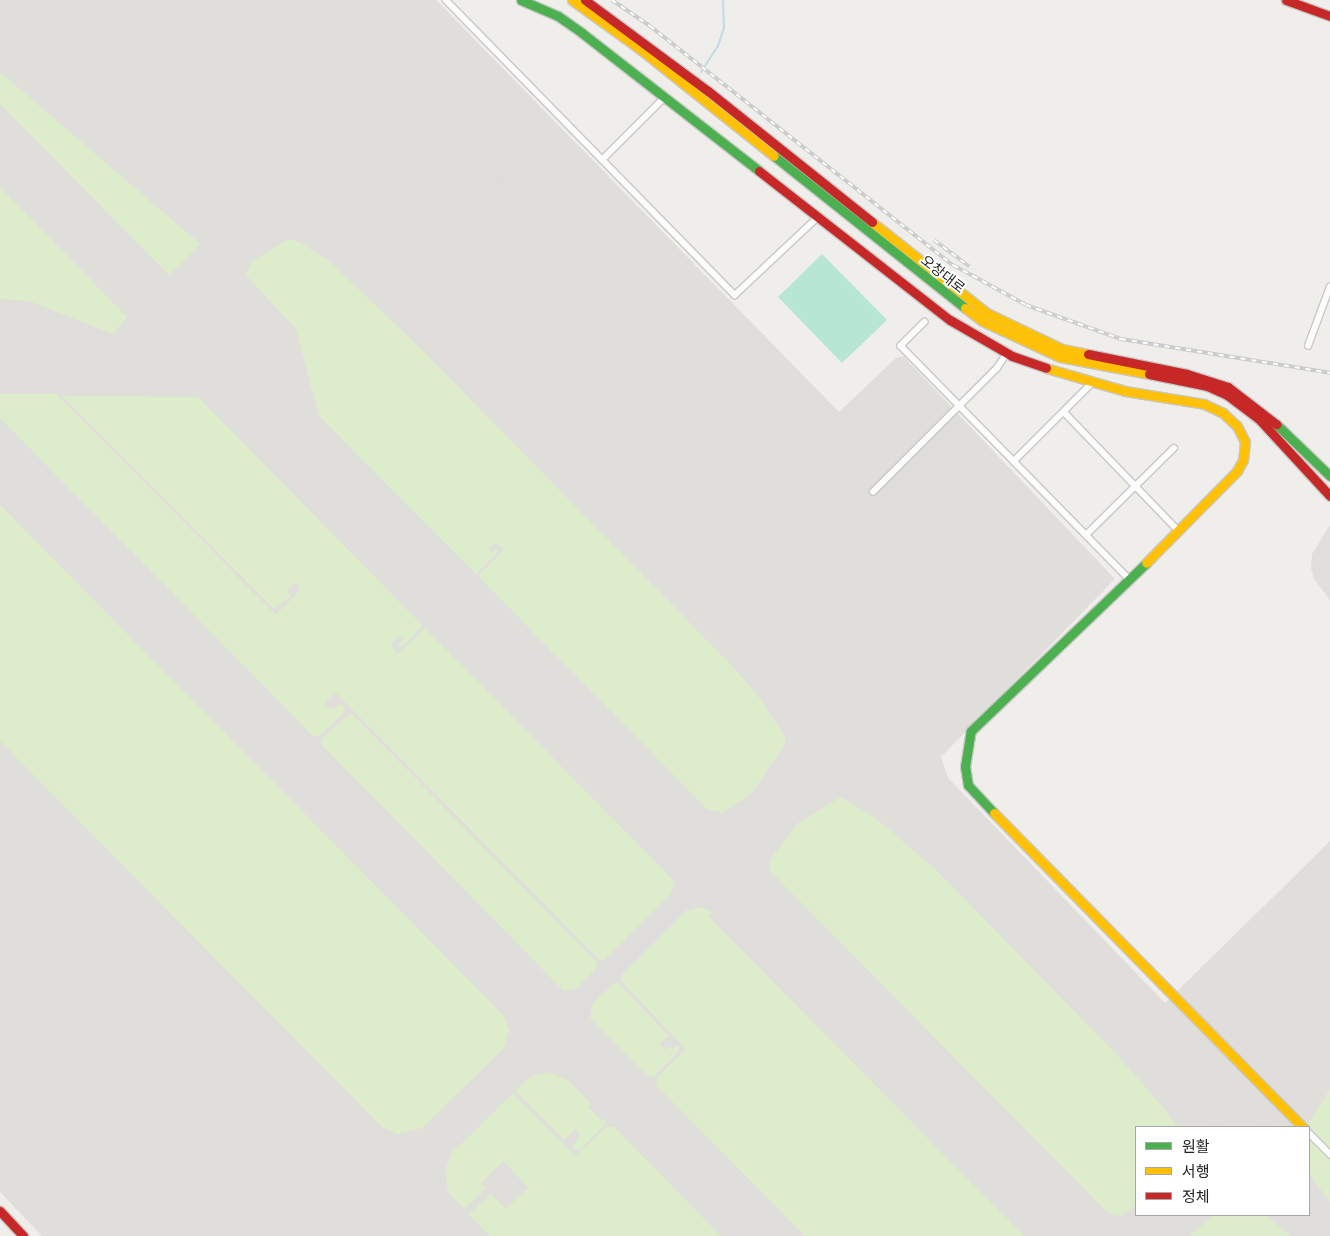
<!DOCTYPE html>
<meta charset="utf-8">
<style>
body{margin:0}
#map{position:relative;width:1330px;height:1236px;overflow:hidden;background:#f0eeeb;font-family:"DM Sans","Noto Sans KR",sans-serif}
div>[style]{position:absolute}
.airport>*{inset:0;background:#e0deda}
.grass>*{inset:0;background:#ddeccb}
.pitch>*{inset:0;background:#b7e6d2}
.parking>*{inset:0;background:#e0dfde}
.stream>*{height:2px;margin:-1px;padding:0 1px;transform-origin:1px;border-radius:1px;background:#bfdbe3}
.taxiway>*{height:18px;margin:-9px;padding:0 9px;transform-origin:9px;border-radius:9px;background:#dedddc}
.runway>*{height:44px;margin:-22px;padding:0 22px;transform-origin:22px;border-radius:22px;background:#dedddc}
.roads{filter:drop-shadow(1px 0 #c9c8c7) drop-shadow(-1px 0 #c9c8c7) drop-shadow(0 1px #c9c8c7) drop-shadow(0 -1px #c9c8c7)}
.street>*{height:5.5px;margin:-2.75px;padding:0 2.75px;transform-origin:2.75px;border-radius:2.75px;background:#fdfcfc}
.fast>*{height:9px;margin:-4.5px;padding:0 4.5px;transform-origin:4.5px;border-radius:4.5px;background:#4caf50}
.slow>*{height:9px;margin:-4.5px;padding:0 4.5px;transform-origin:4.5px;border-radius:4.5px;background:#ffc107}
.jam>*{height:9px;margin:-4.5px;padding:0 4.5px;transform-origin:4.5px;border-radius:4.5px;background:#c62828}
.rail>*{height:4px;margin-top:-2px;transform-origin:0;background:repeating-linear-gradient(90deg,#fff 0 5.5px,#ccc 0 11px);box-sizing:border-box;border-block:1px solid #ccc}
span{translate:-50% -50%;white-space:nowrap;text-align:center;line-height:1.15;-webkit-text-stroke:4px #fff;paint-order:stroke}
.street-label{font-size:14px;color:#222}
.legend{position:absolute;left:1135px;top:1126px;width:175px;height:90px;box-sizing:border-box;background:#fff;border:1px solid #a7a7a7;margin:0;padding:6px 9px;list-style:none;font-size:15px;color:#222}
.legend li{display:flex;align-items:center;gap:10px;height:25px}
.legend b{width:25px;border:1px solid #a7a7a7}
</style>
<div id="map">
<div class="airport">
<div style="clip-path:polygon(evenodd,0 0,436px 0,839px 412px,896px 358px,903px 356px,1115px 579px,941px 757px,948px 778px,1165px 1003px,1330px 841px,1330px 1236px,42px 1236px,0 1192px,0 0,1136px 1127px,1309px 1127px,1309px 1215px,1136px 1215px,1136px 1127px)"></div>
</div>
<div class="grass">
<div style="clip-path:polygon(0 72px,200px 244px,169px 275px,0 104px)"></div>
<div style="clip-path:polygon(0 187px,127px 317px,113px 334px,29px 301px,0 299px)"></div>
<div style="clip-path:polygon(289px 239px,299px 242px,328px 260px,420px 348px,734px 668px,761px 700px,784px 735px,786px 743px,752px 793px,723px 813px,707px 809px,478px 576px,504px 550px,503px 548px,495px 543px,488px 549px,492px 553px,497px 548px,497px 553px,476px 574px,319px 416px,296px 329px,246px 275px,251px 262px)"></div>
<div style="clip-path:polygon(0 394px,56px 394px,276px 615px,301px 589px,296px 582px,287px 590px,291px 596px,274px 609px,62px 396px,198px 397px,423px 626px,402px 647px,397px 646px,403px 640px,399px 636px,391px 644px,396px 652px,398px 654px,425px 628px,675px 882px,671px 894px,604px 960px,598px 959px,335px 692px,324px 703px,330px 709px,342px 704px,345px 711px,321px 735px,314px 737px,0 418px)"></div>
<div style="clip-path:polygon(0 505px,503px 1015px,509px 1030px,503px 1049px,422px 1128px,399px 1134px,383px 1128px,0 741px)"></div>
<div style="clip-path:polygon(351px 713px,596px 961px,597px 967px,577px 988px,564px 991px,321px 744px,322px 738px)"></div>
<div style="clip-path:polygon(841px 797px,878px 820px,937px 871px,1117px 1055px,1167px 1112px,1177px 1127px,1136px 1127px,1136px 1206px,1120px 1216px,1109px 1214px,770px 871px,770px 860px,798px 823px)"></div>
<div style="clip-path:polygon(700px 907px,713px 912px,708px 916px,1024px 1236px,805px 1236px,656px 1085px,657px 1077px,686px 1049px,621px 981px,622px 975px,686px 911px)"></div>
<div style="clip-path:polygon(618px 983px,669px 1036px,659px 1044px,665px 1050px,669px 1046px,673px 1049px,677px 1045px,679px 1047px,678px 1052px,653px 1077px,648px 1076px,590px 1018px,592px 1004px,613px 984px)"></div>
<div style="clip-path:polygon(549px 1072px,569px 1081px,591px 1104px,588px 1107px,601px 1120px,606px 1119px,605px 1125px,580px 1150px,572px 1148px,580px 1134px,575px 1129px,564px 1140px,515px 1091px,530px 1077px)"></div>
<div style="clip-path:polygon(1330px 1089px,1330px 1202px,1309px 1174px,1306px 1127px)"></div>
<div style="clip-path:polygon(513px 1093px,575px 1156px,607px 1127px,613px 1126px,721px 1236px,490px 1236px,469px 1215px,491px 1194px,506px 1209px,528px 1187px,503px 1161px,481px 1183px,486px 1188px,464px 1209px,448px 1192px,445px 1171px,452px 1153px)"></div>
<div style="clip-path:polygon(1214px 1215px,1265px 1215px,1291px 1236px,1189px 1236px)"></div>
</div>
<div class="pitch">
<div style="clip-path:polygon(822px 254px,887px 320px,842px 363px,778px 297px)"></div>
</div>
<div class="parking">
<div style="clip-path:polygon(1330px 525px,1330px 600px,1314px 579px,1311px 568px,1312px 554px)"></div>
</div>
<div class="stream">
<div style="left:701px;top:72px;width:31px;rotate:-57deg"></div>
<div style="left:718px;top:46px;width:19px;rotate:-72deg"></div>
<div style="left:724px;top:28px;width:28px;rotate:-92deg"></div>
</div>
<div class="taxiway">
<div style="left:399px;top:76px;width:22px;rotate:-21deg"></div>
<div style="left:420px;top:68px;width:22px;rotate:18deg"></div>
<div style="left:441px;top:75px;width:153px;rotate:44.7deg"></div>
<div style="left:366px;top:108px;width:46px;rotate:-44.1deg"></div>
<div style="left:399px;top:76px;width:11px;rotate:-5deg"></div>
<div style="left:410px;top:75px;width:435px;rotate:45.7deg"></div>
<div style="left:714px;top:386px;width:324px;rotate:45deg"></div>
<div style="left:943px;top:615px;width:17px;rotate:80deg"></div>
<div style="left:946px;top:632px;width:25px;rotate:45deg"></div>
<div style="left:964px;top:650px;width:11px;rotate:85deg"></div>
<div style="left:965px;top:661px;width:67px;rotate:135.6deg"></div>
<div style="left:917px;top:708px;width:11px;rotate:180deg"></div>
<div style="left:906px;top:708px;width:19px;rotate:-141deg"></div>
<div style="left:891px;top:696px;width:8px;rotate:173deg"></div>
<div style="left:883px;top:697px;width:20px;rotate:-70deg"></div>
<div style="left:399px;top:133px;width:42px;rotate:-44deg"></div>
<div style="left:429px;top:104px;width:11px;rotate:-95deg"></div>
<div style="left:407px;top:141px;width:13px;rotate:9deg"></div>
<div style="left:420px;top:143px;width:54px;rotate:-45deg"></div>
<div style="left:328px;top:146px;width:12px;rotate:-5deg"></div>
<div style="left:340px;top:145px;width:544px;rotate:45.37deg"></div>
<div style="left:722px;top:532px;width:10px;rotate:6deg"></div>
<div style="left:732px;top:533px;width:206px;rotate:45deg"></div>
<div style="left:878px;top:679px;width:11px;rotate:63deg"></div>
<div style="left:883px;top:689px;width:9px;rotate:103deg"></div>
<div style="left:403px;top:148px;width:12px;rotate:90deg"></div>
<div style="left:403px;top:160px;width:22px;rotate:-3deg"></div>
<div style="left:425px;top:159px;width:42px;rotate:-44deg"></div>
<div style="left:455px;top:130px;width:11px;rotate:-95deg"></div>
<div style="left:339px;top:150px;width:19px;rotate:3deg"></div>
<div style="left:358px;top:151px;width:27px;rotate:-42deg"></div>
<div style="left:378px;top:133px;width:11px;rotate:-90deg"></div>
<div style="left:374px;top:179px;width:10px;rotate:-11deg"></div>
<div style="left:384px;top:177px;width:37px;rotate:-43deg"></div>
<div style="left:430px;top:185px;width:74px;rotate:-44.5deg"></div>
<div style="left:440px;top:187px;width:11px;rotate:-5deg"></div>
<div style="left:451px;top:186px;width:44px;rotate:-45deg"></div>
<div style="left:482px;top:155px;width:11px;rotate:-100deg"></div>
<div style="left:400px;top:206px;width:10px;rotate:-6deg"></div>
<div style="left:410px;top:205px;width:28px;rotate:-45deg"></div>
<div style="left:430px;top:185px;width:10px;rotate:-101deg"></div>
<div style="left:478px;top:212px;width:42px;rotate:-45deg"></div>
<div style="left:508px;top:182px;width:11px;rotate:10deg"></div>
<div style="left:263px;top:215px;width:17px;rotate:-36deg"></div>
<div style="left:277px;top:205px;width:12px;rotate:-14deg"></div>
<div style="left:289px;top:202px;width:17px;rotate:7deg"></div>
<div style="left:306px;top:204px;width:12px;rotate:31deg"></div>
<div style="left:316px;top:210px;width:1288px;rotate:45.41deg"></div>
<div style="left:424px;top:230px;width:14px;rotate:4deg"></div>
<div style="left:438px;top:231px;width:102px;rotate:-45deg"></div>
<div style="left:505px;top:239px;width:41px;rotate:-47deg"></div>
<div style="left:533px;top:209px;width:11px"></div>
<div style="left:449px;top:255px;width:16px;rotate:7deg"></div>
<div style="left:465px;top:257px;width:103px;rotate:-45deg"></div>
<div style="left:538px;top:184px;width:12px;rotate:-5deg"></div>
<div style="left:550px;top:183px;width:33px;rotate:47deg"></div>
<div style="left:572px;top:207px;width:19px;rotate:81deg"></div>
<div style="left:575px;top:226px;width:14px;rotate:111deg"></div>
<div style="left:570px;top:239px;width:65px;rotate:133.8deg"></div>
<div style="left:525px;top:286px;width:19px;rotate:162deg"></div>
<div style="left:507px;top:292px;width:16px;rotate:-169deg"></div>
<div style="left:491px;top:289px;width:9px;rotate:-148deg"></div>
<div style="left:493px;top:281px;width:96px;rotate:-45deg"></div>
<div style="left:505px;top:311px;width:10px;rotate:6deg"></div>
<div style="left:515px;top:312px;width:43px;rotate:-45.9deg"></div>
<div style="left:661px;top:317px;width:18px;rotate:-45deg"></div>
<div style="left:526px;top:321px;width:84px;rotate:-44.5deg"></div>
<div style="left:586px;top:262px;width:9px"></div>
<div style="left:431px;top:328px;width:55px;rotate:-45deg"></div>
<div style="left:188px;top:335px;width:22px;rotate:-112deg"></div>
<div style="left:180px;top:315px;width:27px;rotate:-73deg"></div>
<div style="left:188px;top:289px;width:254px;rotate:-45.5deg"></div>
<div style="left:366px;top:108px;width:9px"></div>
<div style="left:375px;top:108px;width:421px;rotate:45.6deg"></div>
<div style="left:670px;top:409px;width:39px;rotate:134deg"></div>
<div style="left:643px;top:437px;width:11px;rotate:170deg"></div>
<div style="left:533px;top:339px;width:8px;rotate:-7deg"></div>
<div style="left:541px;top:338px;width:102px;rotate:-45deg"></div>
<div style="left:0;top:347px;width:19px;rotate:-35deg"></div>
<div style="left:16px;top:336px;width:32px;rotate:-2deg"></div>
<div style="left:48px;top:335px;width:52px;rotate:21.6deg"></div>
<div style="left:96px;top:354px;width:34px;rotate:-5deg"></div>
<div style="left:543px;top:349px;width:11px;rotate:-15deg"></div>
<div style="left:554px;top:346px;width:80px;rotate:-45.5deg"></div>
<div style="left:610px;top:289px;width:10px"></div>
<div style="left:560px;top:366px;width:9px;rotate:-13deg"></div>
<div style="left:569px;top:364px;width:82px;rotate:-46deg"></div>
<div style="left:626px;top:305px;width:48px;rotate:-99.7deg"></div>
<div style="left:618px;top:258px;width:13px;rotate:-117deg"></div>
<div style="left:612px;top:246px;width:23px;rotate:-155deg"></div>
<div style="left:591px;top:236px;width:25px;rotate:162deg"></div>
<div style="left:569px;top:375px;width:12px;rotate:-14deg"></div>
<div style="left:581px;top:372px;width:78px;rotate:-45.5deg"></div>
<div style="left:636px;top:316px;width:10px"></div>
<div style="left:230px;top:377px;width:13px;rotate:-153deg"></div>
<div style="left:218px;top:371px;width:30px;rotate:-171deg"></div>
<div style="left:188px;top:366px;width:13px;rotate:-148deg"></div>
<div style="left:177px;top:359px;width:20px;rotate:-127deg"></div>
<div style="left:165px;top:343px;width:18px;rotate:-103deg"></div>
<div style="left:161px;top:325px;width:18px;rotate:-77deg"></div>
<div style="left:165px;top:307px;width:19px;rotate:-55deg"></div>
<div style="left:176px;top:291px;width:17px;rotate:-31deg"></div>
<div style="left:191px;top:282px;width:17px;rotate:-10deg"></div>
<div style="left:208px;top:279px;width:18px;rotate:16deg"></div>
<div style="left:225px;top:284px;width:72px;rotate:45deg"></div>
<div style="left:276px;top:335px;width:129px;rotate:74.7deg"></div>
<div style="left:95px;top:380px;width:113px;rotate:0.5deg"></div>
<div style="left:208px;top:381px;width:36px;rotate:16deg"></div>
<div style="left:0;top:381px;width:102px;rotate:-1.7deg"></div>
<div style="left:102px;top:378px;width:91px;rotate:-45deg"></div>
<div style="left:584px;top:390px;width:11px"></div>
<div style="left:595px;top:390px;width:78px;rotate:-46deg"></div>
<div style="left:597px;top:397px;width:16px;rotate:30deg"></div>
<div style="left:611px;top:405px;width:26px;rotate:-9deg"></div>
<div style="left:637px;top:401px;width:57px;rotate:-45.7deg"></div>
<div style="left:677px;top:360px;width:18px;rotate:-90deg"></div>
<div style="left:595px;top:401px;width:12px;rotate:-5deg"></div>
<div style="left:607px;top:400px;width:80px;rotate:-45.5deg"></div>
<div style="left:663px;top:343px;width:10px"></div>
<div style="left:656px;top:406px;width:146px;rotate:45.6deg"></div>
<div style="left:758px;top:510px;width:10px;rotate:90deg"></div>
<div style="left:758px;top:520px;width:22px;rotate:133deg"></div>
<div style="left:743px;top:536px;width:9px;rotate:84deg"></div>
<div style="left:744px;top:545px;width:12px;rotate:-5deg"></div>
<div style="left:756px;top:544px;width:74px;rotate:-45.5deg"></div>
<div style="left:808px;top:491px;width:11px;rotate:-90deg"></div>
<div style="left:808px;top:480px;width:10px;rotate:174deg"></div>
<div style="left:798px;top:481px;width:56px;rotate:135.7deg"></div>
<div style="left:684px;top:412px;width:327px;rotate:45.1deg"></div>
<div style="left:915px;top:644px;width:10px;rotate:96deg"></div>
<div style="left:621px;top:427px;width:12px"></div>
<div style="left:633px;top:427px;width:80px;rotate:-46.5deg"></div>
<div style="left:688px;top:369px;width:9px;rotate:-6deg"></div>
<div style="left:697px;top:368px;width:14px;rotate:90deg"></div>
<div style="left:697px;top:382px;width:38px;rotate:135deg"></div>
<div style="left:670px;top:409px;width:11px;rotate:180deg"></div>
<div style="left:646px;top:454px;width:11px"></div>
<div style="left:657px;top:454px;width:81px;rotate:-45.5deg"></div>
<div style="left:714px;top:396px;width:11px;rotate:5deg"></div>
<div style="left:672px;top:480px;width:10px;rotate:6deg"></div>
<div style="left:682px;top:481px;width:85px;rotate:-45deg"></div>
<div style="left:742px;top:421px;width:10px;rotate:17deg"></div>
<div style="left:752px;top:424px;width:5px;rotate:68deg"></div>
<div style="left:702px;top:489px;width:59px;rotate:-45.7deg"></div>
<div style="left:743px;top:447px;width:6px;rotate:-18deg"></div>
<div style="left:749px;top:445px;width:69px;rotate:19.5deg"></div>
<div style="left:814px;top:468px;width:61px;rotate:45deg"></div>
<div style="left:698px;top:507px;width:10px"></div>
<div style="left:708px;top:507px;width:82px;rotate:-45deg"></div>
<div style="left:766px;top:449px;width:8px;rotate:-7deg"></div>
<div style="left:874px;top:512px;width:10px;rotate:45deg"></div>
<div style="left:881px;top:519px;width:13px"></div>
<div style="left:715px;top:515px;width:11px;rotate:-5deg"></div>
<div style="left:726px;top:514px;width:25px;rotate:-45deg"></div>
<div style="left:744px;top:496px;width:11px;rotate:-49deg"></div>
<div style="left:751px;top:488px;width:9px;rotate:-96deg"></div>
<div style="left:750px;top:479px;width:11px"></div>
<div style="left:761px;top:479px;width:26px;rotate:-47deg"></div>
<div style="left:779px;top:460px;width:9px"></div>
<div style="left:877px;top:535px;width:67px;rotate:-44.4deg"></div>
<div style="left:879px;top:536px;width:10px;rotate:114deg"></div>
<div style="left:875px;top:545px;width:82px;rotate:135deg"></div>
<div style="left:817px;top:603px;width:14px;rotate:176deg"></div>
<div style="left:803px;top:604px;width:7px;rotate:-106deg"></div>
<div style="left:801px;top:597px;width:40px;rotate:-48deg"></div>
<div style="left:828px;top:567px;width:10px;rotate:6deg"></div>
<div style="left:838px;top:568px;width:12px;rotate:-85deg"></div>
<div style="left:839px;top:556px;width:36px;rotate:-44deg"></div>
<div style="left:865px;top:531px;width:20px;rotate:-9deg"></div>
<div style="left:885px;top:528px;width:12px;rotate:90deg"></div>
<div style="left:885px;top:540px;width:95px;rotate:44.1deg"></div>
<div style="left:953px;top:606px;width:7px;rotate:56deg"></div>
<div style="left:957px;top:612px;width:12px;rotate:99deg"></div>
<div style="left:955px;top:624px;width:100px;rotate:134.6deg"></div>
<div style="left:765px;top:565px;width:13px"></div>
<div style="left:778px;top:565px;width:86px;rotate:-44.5deg"></div>
<div style="left:839px;top:505px;width:7px;rotate:-82deg"></div>
<div style="left:782px;top:583px;width:9px"></div>
<div style="left:791px;top:583px;width:76px;rotate:-45deg"></div>
<div style="left:845px;top:529px;width:12px;rotate:-81deg"></div>
<div style="left:847px;top:517px;width:9px;rotate:180deg"></div>
<div style="left:687px;top:588px;width:57px;rotate:-45.7deg"></div>
<div style="left:727px;top:547px;width:20px;rotate:-93deg"></div>
<div style="left:949px;top:621px;width:87px;rotate:-44.5deg"></div>
<div style="left:1011px;top:560px;width:11px;rotate:-63deg"></div>
<div style="left:1016px;top:550px;width:15px;rotate:-106deg"></div>
<div style="left:829px;top:630px;width:11px;rotate:-90deg"></div>
<div style="left:829px;top:619px;width:77px;rotate:-44.5deg"></div>
<div style="left:884px;top:565px;width:11px;rotate:-90deg"></div>
<div style="left:884px;top:554px;width:8px;rotate:-173deg"></div>
<div style="left:845px;top:646px;width:13px;rotate:-9deg"></div>
<div style="left:858px;top:644px;width:74px;rotate:-45deg"></div>
<div style="left:910px;top:592px;width:10px"></div>
<div style="left:920px;top:592px;width:8px;rotate:90deg"></div>
<div style="left:867px;top:655px;width:72px;rotate:-45deg"></div>
<div style="left:0;top:772px;width:652px;rotate:45.37deg"></div>
<div style="left:879px;top:782px;width:108px;rotate:-44.6deg"></div>
<div style="left:956px;top:706px;width:11px;rotate:-95deg"></div>
<div style="left:955px;top:695px;width:17px;rotate:-130deg"></div>
<div style="left:687px;top:841px;width:29px;rotate:20deg"></div>
<div style="left:714px;top:851px;width:24px;rotate:-15deg"></div>
<div style="left:687px;top:841px;width:29px;rotate:74deg"></div>
<div style="left:695px;top:869px;width:24px;rotate:105deg"></div>
<div style="left:739px;top:845px;width:26px;rotate:101deg"></div>
<div style="left:734px;top:871px;width:18px;rotate:74deg"></div>
<div style="left:739px;top:888px;width:17px;rotate:59deg"></div>
<div style="left:688px;top:894px;width:13px;rotate:-23deg"></div>
<div style="left:700px;top:889px;width:12px"></div>
<div style="left:712px;top:889px;width:39px;rotate:21deg"></div>
<div style="left:1299px;top:946px;width:13px;rotate:13deg"></div>
<div style="left:1312px;top:949px;width:11px;rotate:-22deg"></div>
<div style="left:1322px;top:945px;width:17px;rotate:103deg"></div>
<div style="left:1318px;top:962px;width:8px;rotate:67deg"></div>
<div style="left:1270px;top:961px;width:7px;rotate:82deg"></div>
<div style="left:1271px;top:968px;width:86px;rotate:46.4deg"></div>
<div style="left:1259px;top:973px;width:7px;rotate:90deg"></div>
<div style="left:1259px;top:980px;width:93px;rotate:47.6deg"></div>
<div style="left:1245px;top:986px;width:6px;rotate:81deg"></div>
<div style="left:1246px;top:992px;width:93px;rotate:47.2deg"></div>
<div style="left:522px;top:992px;width:19px;rotate:35deg"></div>
<div style="left:538px;top:1003px;width:12px;rotate:14deg"></div>
<div style="left:550px;top:1006px;width:19px;rotate:-3deg"></div>
<div style="left:569px;top:1005px;width:18px;rotate:-27deg"></div>
<div style="left:585px;top:997px;width:407px;rotate:-44.7deg"></div>
<div style="left:874px;top:711px;width:14px;rotate:-69deg"></div>
<div style="left:879px;top:698px;width:11px;rotate:-112deg"></div>
<div style="left:524px;top:994px;width:30px;rotate:67deg"></div>
<div style="left:536px;top:1022px;width:20px;rotate:99deg"></div>
<div style="left:533px;top:1042px;width:13px;rotate:117deg"></div>
<div style="left:1249px;top:1022px;width:8px;rotate:7deg"></div>
<div style="left:1257px;top:1023px;width:66px;rotate:-43.8deg"></div>
<div style="left:1305px;top:977px;width:13px;rotate:-13deg"></div>
<div style="left:1318px;top:974px;width:13px;rotate:18deg"></div>
<div style="left:582px;top:1052px;width:32px;rotate:-103deg"></div>
<div style="left:575px;top:1021px;width:26px;rotate:-67deg"></div>
<div style="left:1297px;top:1073px;width:96px;rotate:-132deg"></div>
<div style="left:1233px;top:1002px;width:64px;rotate:-47.5deg"></div>
<div style="left:1276px;top:955px;width:19px;rotate:-25deg"></div>
<div style="left:1293px;top:947px;width:6px;rotate:-9deg"></div>
<div style="left:1299px;top:946px;width:45px;rotate:45.9deg"></div>
<div style="left:1261px;top:1127px;width:30px;rotate:-53deg"></div>
<div style="left:1279px;top:1103px;width:73px;rotate:-45.6deg"></div>
<div style="left:360px;top:1212px;width:9px;rotate:90deg"></div>
<div style="left:360px;top:1221px;width:20px;rotate:49deg"></div>
<div style="left:1306px;top:1215px;width:30px;rotate:45deg"></div>
<div style="left:336px;top:1236px;width:264px;rotate:-43.6deg"></div>
<div style="left:527px;top:1054px;width:28px;rotate:-19deg"></div>
<div style="left:553px;top:1045px;width:18px;rotate:6deg"></div>
<div style="left:571px;top:1047px;width:12px;rotate:24deg"></div>
<div style="left:1145px;top:1236px;width:31px;rotate:-42deg"></div>
</div>
<div class="runway">
<div style="left:156px;top:302px;width:1311px;rotate:45.43deg"></div>
<div style="left:0;top:463px;width:1086px;rotate:45.37deg"></div>
</div>
<div class="roads">
<div class="street">
<div style="left:446px;top:0;width:413px;rotate:45.6deg"></div>
<div style="left:735px;top:295px;width:112px;rotate:-43.2deg"></div>
<div style="left:602px;top:160px;width:88px;rotate:-45deg"></div>
<div style="left:925px;top:322px;width:34px;rotate:135deg"></div>
<div style="left:901px;top:346px;width:326px;rotate:45.6deg"></div>
<div style="left:1308px;top:346px;width:63px;rotate:-69.6deg"></div>
<div style="left:1064px;top:412px;width:165px;rotate:46deg"></div>
<div style="left:1015px;top:460px;width:110px;rotate:-45deg"></div>
<div style="left:873px;top:492px;width:175px;rotate:-45deg"></div>
<div style="left:997px;top:368px;width:18px;rotate:-56deg"></div>
<div style="left:1087px;top:534px;width:122px;rotate:-44.7deg"></div>
<div style="left:1309px;top:1133px;width:30px;rotate:45deg"></div>
</div>
<div class="fast">
<div style="left:521px;top:0;width:40px;rotate:23.4deg"></div>
<div style="left:558px;top:16px;width:29px;rotate:35deg"></div>
<div style="left:582px;top:33px;width:224px;rotate:37.9deg"></div>
<div style="left:774px;top:156px;width:244px;rotate:38.5deg"></div>
<div style="left:1276px;top:424px;width:75px;rotate:43.9deg"></div>
<div style="left:994px;top:813px;width:38px;rotate:-133deg"></div>
<div style="left:968px;top:785px;width:18px;rotate:-99deg"></div>
<div style="left:965px;top:767px;width:36px;rotate:-81deg"></div>
<div style="left:971px;top:731px;width:243px;rotate:-43.8deg"></div>
</div>
<div class="slow">
<div style="left:572px;top:0;width:84px;rotate:35.8deg"></div>
<div style="left:640px;top:49px;width:171px;rotate:38.6deg"></div>
<div style="left:872px;top:222px;width:147px;rotate:38.4deg"></div>
<div style="left:987px;top:313px;width:83px;rotate:25.6deg"></div>
<div style="left:1062px;top:349px;width:26px;rotate:11deg"></div>
<div style="left:965px;top:308px;width:21px;rotate:37deg"></div>
<div style="left:982px;top:321px;width:86px;rotate:24.8deg"></div>
<div style="left:1060px;top:357px;width:91px;rotate:10.8deg"></div>
<div style="left:1046px;top:368px;width:82px;rotate:16.2deg"></div>
<div style="left:1125px;top:391px;width:80px;rotate:9.3deg"></div>
<div style="left:1204px;top:404px;width:21px;rotate:25deg"></div>
<div style="left:1223px;top:413px;width:19px;rotate:43deg"></div>
<div style="left:1237px;top:426px;width:18px;rotate:63deg"></div>
<div style="left:1245px;top:442px;width:18px;rotate:96deg"></div>
<div style="left:1243px;top:460px;width:13px;rotate:119deg"></div>
<div style="left:1237px;top:471px;width:129px;rotate:134.7deg"></div>
<div style="left:994px;top:813px;width:441px;rotate:45.5deg"></div>
</div>
<div class="jam">
<div style="left:585px;top:0;width:153px;rotate:36.5deg"></div>
<div style="left:708px;top:91px;width:210px;rotate:38.6deg"></div>
<div style="left:1286px;top:0;width:47px;rotate:20deg"></div>
<div style="left:759px;top:171px;width:242px;rotate:38deg"></div>
<div style="left:950px;top:320px;width:72px;rotate:30.1deg"></div>
<div style="left:1012px;top:356px;width:36px;rotate:19deg"></div>
<div style="left:1088px;top:354px;width:101px;rotate:11.4deg"></div>
<div style="left:1187px;top:374px;width:43px;rotate:17.6deg"></div>
<div style="left:1228px;top:387px;width:61px;rotate:37.6deg"></div>
<div style="left:1149px;top:374px;width:59px;rotate:11.7deg"></div>
<div style="left:1207px;top:386px;width:22px;rotate:24deg"></div>
<div style="left:1227px;top:395px;width:39px;rotate:37deg"></div>
<div style="left:1258px;top:418px;width:106px;rotate:47.3deg"></div>
<div style="left:0;top:1211px;width:34px;rotate:47deg"></div>
</div>
</div>
<div class="rail">
<div style="left:612px;top:0;width:46px;rotate:34.4deg"></div>
<div style="left:650px;top:26px;width:386px;rotate:38.3deg"></div>
<div style="left:953px;top:265px;width:83px;rotate:28.7deg"></div>
<div style="left:1026px;top:305px;width:101px;rotate:19.7deg"></div>
<div style="left:1121px;top:339px;width:212px;rotate:9.2deg"></div>
<div style="left:934px;top:240px;width:45px;rotate:36.9deg"></div>
</div>
<div class="street-label">
<span style="left:943px;top:274px;rotate:38deg">오창대로</span>
</div>
<ul class="legend">
<li><b style="height:6px;background:#4caf50"></b>원활</li>
<li><b style="height:6px;background:#ffc107"></b>서행</li>
<li><b style="height:6px;background:#c62828"></b>정체</li>
</ul>
</div>
